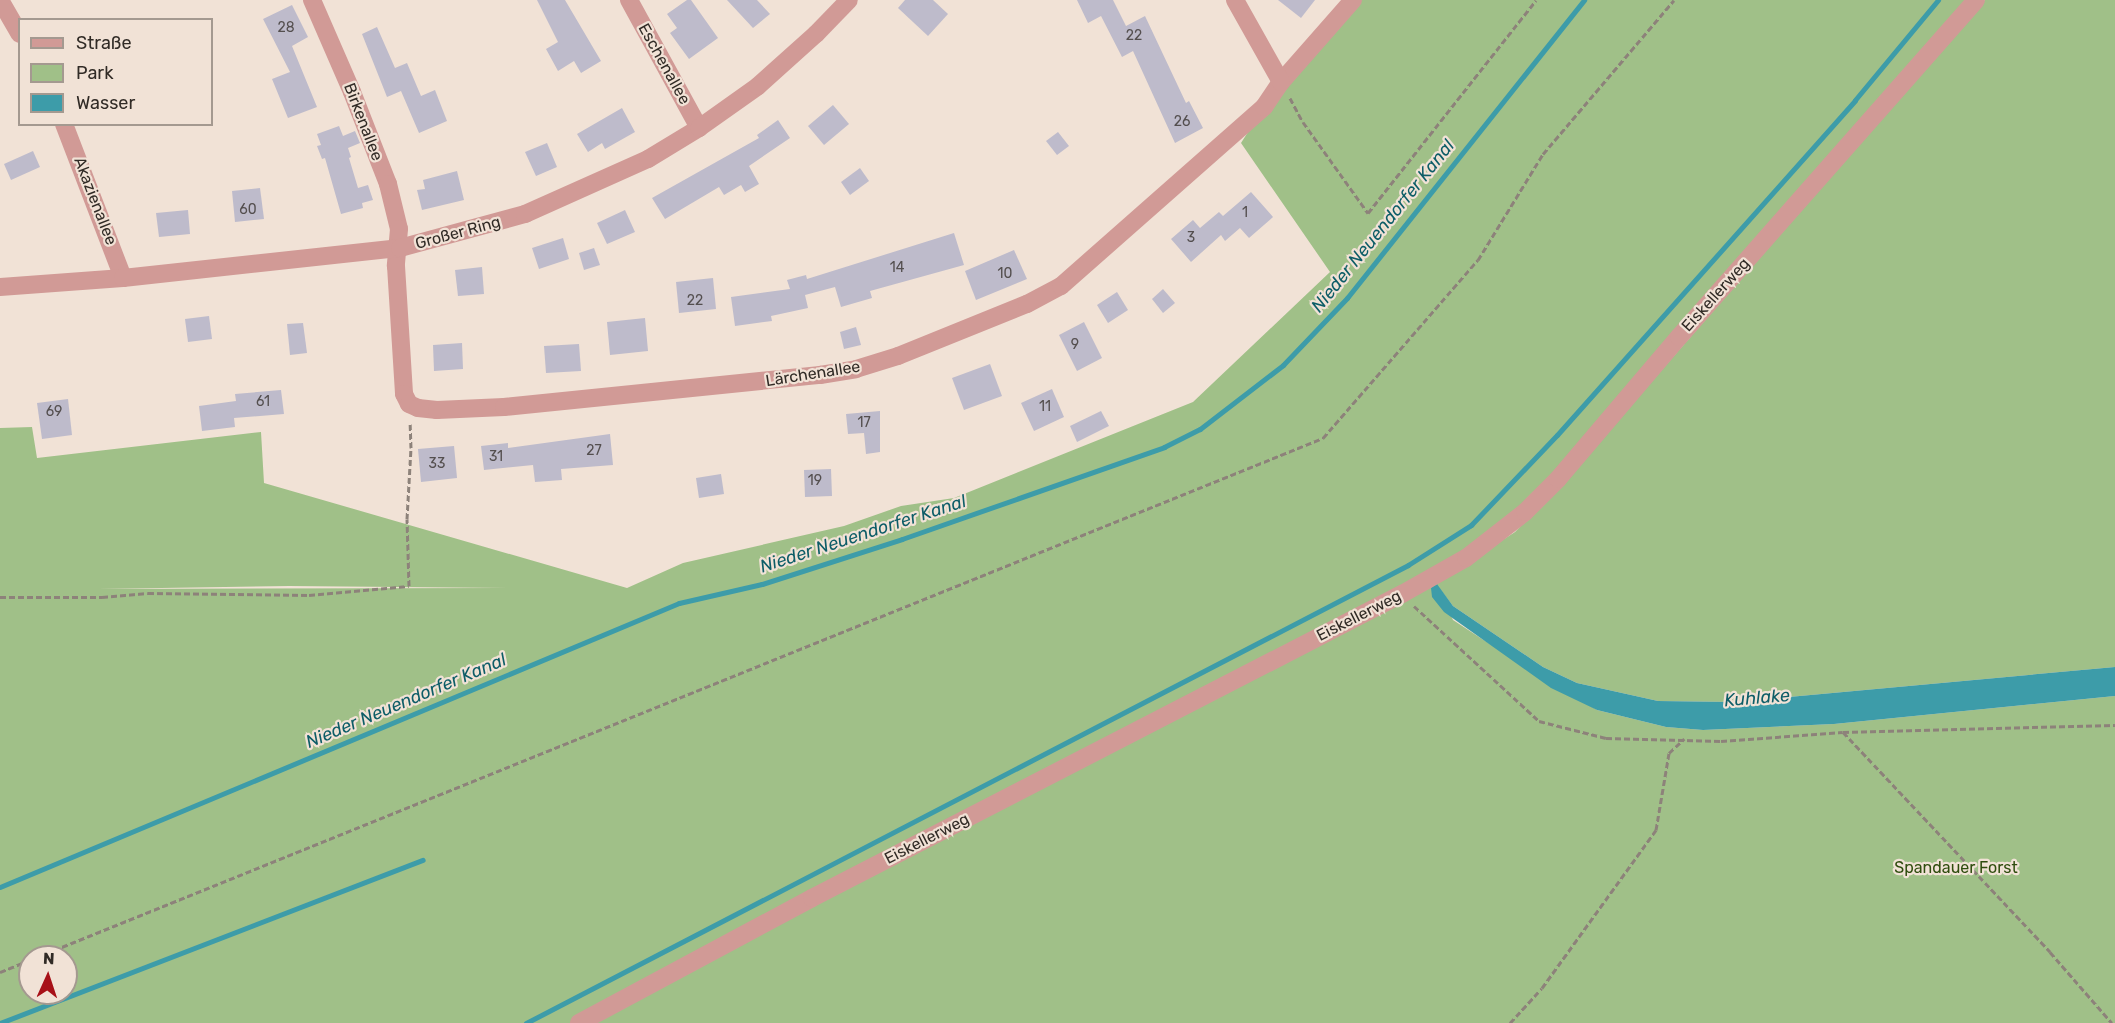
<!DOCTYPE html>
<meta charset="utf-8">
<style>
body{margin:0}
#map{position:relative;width:2115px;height:1023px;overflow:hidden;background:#f1e2d6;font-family:Rubik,sans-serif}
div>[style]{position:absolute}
.green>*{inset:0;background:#a0c088}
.water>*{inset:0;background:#3d9ca9}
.stream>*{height:5px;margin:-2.5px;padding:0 2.5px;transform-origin:2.5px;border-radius:2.5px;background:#3d9ca9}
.building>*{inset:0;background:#bebbcb}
.path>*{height:3px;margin-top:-1.5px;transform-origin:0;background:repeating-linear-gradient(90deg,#8d827a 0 6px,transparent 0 9px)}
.minor>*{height:18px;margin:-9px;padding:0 9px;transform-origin:9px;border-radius:9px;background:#d19a96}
span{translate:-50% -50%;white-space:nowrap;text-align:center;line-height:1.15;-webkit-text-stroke:4.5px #f1e2d6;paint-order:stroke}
.number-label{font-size:14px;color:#544f4f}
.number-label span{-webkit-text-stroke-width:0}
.street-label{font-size:16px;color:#312b26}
.park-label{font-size:16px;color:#2f4d0e}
.water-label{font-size:18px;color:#0d5d67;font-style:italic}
.legend{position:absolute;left:18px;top:18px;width:195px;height:108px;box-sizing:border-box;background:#f1e2d6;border:2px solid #a49990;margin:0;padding:8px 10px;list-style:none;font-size:18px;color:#312b26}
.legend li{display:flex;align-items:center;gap:12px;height:30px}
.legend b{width:30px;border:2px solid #a49990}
.north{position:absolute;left:18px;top:945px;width:60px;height:60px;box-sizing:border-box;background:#f1e2d6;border:2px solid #a49990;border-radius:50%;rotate:3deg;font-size:16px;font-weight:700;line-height:24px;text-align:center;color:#312b26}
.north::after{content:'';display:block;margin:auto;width:21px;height:27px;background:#a71118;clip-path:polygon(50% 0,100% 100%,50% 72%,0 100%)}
</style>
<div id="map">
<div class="green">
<div style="clip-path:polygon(evenodd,1358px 0,1969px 0,1552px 478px,1449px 575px,1515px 532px,1562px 484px,1985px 0,2115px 0,2115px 667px,1733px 702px,1658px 701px,1577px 683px,1543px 667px,1453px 606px,1437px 585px,1453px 620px,1482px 639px,1597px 710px,1666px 727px,1703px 730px,1834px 724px,2115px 696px,2115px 1023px,0 1023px,0 428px,32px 427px,37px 458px,261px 432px,264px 483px,627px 588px,683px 563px,844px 526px,901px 506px,954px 498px,1193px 402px,1330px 272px,1241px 143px,1264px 107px,1358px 0,289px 586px,508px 588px,98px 589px,289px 586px,1358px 0,30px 957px,66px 957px,66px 993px,30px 993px,30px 957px)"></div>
</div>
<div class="water">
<div style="clip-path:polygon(1437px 584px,1453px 606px,1543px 667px,1577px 683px,1658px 701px,1733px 702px,2115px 667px,2115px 696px,1834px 724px,1703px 730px,1666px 727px,1597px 710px,1551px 688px,1444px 612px,1432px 597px,1431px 588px)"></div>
</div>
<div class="stream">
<div style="left:0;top:887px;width:736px;rotate:-22.7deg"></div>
<div style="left:679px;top:603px;width:85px;rotate:-12.9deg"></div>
<div style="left:762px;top:584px;width:147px;rotate:-17.8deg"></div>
<div style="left:902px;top:539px;width:278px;rotate:-19.3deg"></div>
<div style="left:1164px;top:447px;width:40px;rotate:-26.6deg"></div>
<div style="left:1200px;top:429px;width:105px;rotate:-37.6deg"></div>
<div style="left:1283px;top:365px;width:93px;rotate:-46.3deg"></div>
<div style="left:1347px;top:298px;width:381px;rotate:-51.5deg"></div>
<div style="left:0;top:1023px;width:453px;rotate:-21.1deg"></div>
<div style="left:526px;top:1023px;width:994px;rotate:-27.44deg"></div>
<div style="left:1408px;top:565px;width:75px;rotate:-32.4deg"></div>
<div style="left:1471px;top:525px;width:124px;rotate:-46.3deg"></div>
<div style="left:1557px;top:435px;width:448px;rotate:-48.3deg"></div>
<div style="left:1855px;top:100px;width:130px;rotate:-50.3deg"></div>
</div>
<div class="building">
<div style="clip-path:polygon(537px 0,565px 0,601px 61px,581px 73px,574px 61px,558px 71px,546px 49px,558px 42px)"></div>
<div style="clip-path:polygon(687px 0,691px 0,718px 38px,689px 59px,670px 33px,677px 28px,667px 14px)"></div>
<div style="clip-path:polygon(727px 0,757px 0,770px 14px,753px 28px)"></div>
<div style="clip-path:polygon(905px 0,933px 0,948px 14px,928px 36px,898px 8px)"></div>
<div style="clip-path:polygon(1077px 0,1113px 0,1126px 26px,1145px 16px,1186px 103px,1189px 101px,1203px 128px,1175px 143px,1133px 51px,1122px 57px,1101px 16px,1088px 23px)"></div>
<div style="clip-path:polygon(1278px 0,1315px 0,1301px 18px)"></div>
<div style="clip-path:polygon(292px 5px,308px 37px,292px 46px,317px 107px,288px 118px,272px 79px,290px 72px,263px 19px)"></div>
<div style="clip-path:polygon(377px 27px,395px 68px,407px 63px,421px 96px,435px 90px,447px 121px,419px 133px,401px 91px,387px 97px,362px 34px)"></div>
<div style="clip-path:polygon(833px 105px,849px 124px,824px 145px,808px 126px)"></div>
<div style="clip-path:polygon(622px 108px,635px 132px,605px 149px,602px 143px,588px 152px,577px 134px)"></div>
<div style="clip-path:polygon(778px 120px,790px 138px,749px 166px,759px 184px,745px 192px,741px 185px,724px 195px,719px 187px,665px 219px,652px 198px,759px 138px,757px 135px)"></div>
<div style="clip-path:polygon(339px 126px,343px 136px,355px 131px,360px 143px,348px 148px,351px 157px,349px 158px,358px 188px,368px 185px,373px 200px,362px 203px,363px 208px,341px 214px,325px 158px,322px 159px,317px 146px,321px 145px,317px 134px)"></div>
<div style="clip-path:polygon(1058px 132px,1069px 146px,1057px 155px,1046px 141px)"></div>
<div style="clip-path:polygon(547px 143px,557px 167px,536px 176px,525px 152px)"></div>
<div style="clip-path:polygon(33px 151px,40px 167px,11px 180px,4px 164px)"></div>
<div style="clip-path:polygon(860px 168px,869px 181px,850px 195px,841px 182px)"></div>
<div style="clip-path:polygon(457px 171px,464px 200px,422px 210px,417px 190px,425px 189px,423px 180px)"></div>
<div style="clip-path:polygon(260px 188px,264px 219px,235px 222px,232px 191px)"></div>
<div style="clip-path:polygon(1251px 192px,1273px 217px,1249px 238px,1240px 228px,1225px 241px,1221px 235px,1191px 262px,1171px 239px,1193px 220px,1200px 228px,1219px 212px,1223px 216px)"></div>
<div style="clip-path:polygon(188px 210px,190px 234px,159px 237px,156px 213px)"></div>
<div style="clip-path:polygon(625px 210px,635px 232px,607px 244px,597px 223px)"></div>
<div style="clip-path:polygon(954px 233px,964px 265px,870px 291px,872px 298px,841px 307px,835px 287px,805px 295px,808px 308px,771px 316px,772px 321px,735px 326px,731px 297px,790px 289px,787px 280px,806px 275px,807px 279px)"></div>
<div style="clip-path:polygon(563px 238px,569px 259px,539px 269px,532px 248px)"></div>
<div style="clip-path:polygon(594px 248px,600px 265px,584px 270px,579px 253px)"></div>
<div style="clip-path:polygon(1014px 250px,1027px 279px,976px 300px,965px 271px)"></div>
<div style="clip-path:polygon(482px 267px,484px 294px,458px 296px,455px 270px)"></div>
<div style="clip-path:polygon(713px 278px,716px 309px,679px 313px,676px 282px)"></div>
<div style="clip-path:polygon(1163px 289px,1175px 303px,1163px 313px,1152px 299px)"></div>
<div style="clip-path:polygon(1117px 292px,1128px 310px,1108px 323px,1097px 305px)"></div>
<div style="clip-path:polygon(209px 316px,212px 339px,188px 342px,185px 319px)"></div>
<div style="clip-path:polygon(645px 318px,648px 351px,610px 355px,607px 322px)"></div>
<div style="clip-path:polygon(1084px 322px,1102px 358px,1077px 371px,1059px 335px)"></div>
<div style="clip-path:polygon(303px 323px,307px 353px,290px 355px,287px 324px)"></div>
<div style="clip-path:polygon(856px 327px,861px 345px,844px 349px,840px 332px)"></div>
<div style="clip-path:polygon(462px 343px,463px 369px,434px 371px,433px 345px)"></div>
<div style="clip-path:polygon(579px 344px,581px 371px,546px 373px,544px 346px)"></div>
<div style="clip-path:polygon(990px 364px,1002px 396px,964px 410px,952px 378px)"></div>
<div style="clip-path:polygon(1052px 389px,1064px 417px,1034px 431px,1021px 403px)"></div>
<div style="clip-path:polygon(281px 390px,284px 414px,234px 418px,235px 427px,202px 431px,199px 406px,236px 401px,235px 394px)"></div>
<div style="clip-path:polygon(68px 399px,72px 435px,42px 439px,37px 403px)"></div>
<div style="clip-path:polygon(880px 411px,880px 452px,866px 454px,864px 433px,848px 434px,846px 414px)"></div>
<div style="clip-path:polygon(1101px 411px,1109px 426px,1077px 442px,1070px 426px)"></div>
<div style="clip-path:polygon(610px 434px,613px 465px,561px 469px,562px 480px,535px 482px,533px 465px,484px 470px,481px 446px,508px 443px,508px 448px)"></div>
<div style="clip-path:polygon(454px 446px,457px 478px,421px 482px,418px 449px)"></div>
<div style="clip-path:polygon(831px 469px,832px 496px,805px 497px,804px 470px)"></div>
<div style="clip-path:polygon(721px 474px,724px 494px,699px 498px,696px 478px)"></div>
</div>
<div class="path">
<div style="left:1290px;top:98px;width:27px;rotate:62deg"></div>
<div style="left:1303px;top:122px;width:112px;rotate:54.5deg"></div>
<div style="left:1368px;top:213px;width:271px;rotate:-51.7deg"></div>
<div style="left:0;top:597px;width:102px"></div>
<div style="left:102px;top:597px;width:46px;rotate:-5deg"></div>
<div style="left:148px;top:593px;width:161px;rotate:0.7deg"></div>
<div style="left:309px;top:595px;width:100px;rotate:-5.1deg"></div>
<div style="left:409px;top:586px;width:67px;rotate:-91.7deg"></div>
<div style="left:407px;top:519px;width:71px;rotate:-86.8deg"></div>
<div style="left:411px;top:448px;width:24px;rotate:-92deg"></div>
<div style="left:1414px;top:606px;width:170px;rotate:42.6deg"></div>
<div style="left:1539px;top:721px;width:69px;rotate:14.2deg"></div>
<div style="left:1606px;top:738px;width:115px;rotate:1.5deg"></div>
<div style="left:1721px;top:741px;width:122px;rotate:-4.2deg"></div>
<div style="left:1843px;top:732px;width:272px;rotate:-1.5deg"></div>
<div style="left:1843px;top:732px;width:302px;rotate:46.7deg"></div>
<div style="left:2050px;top:952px;width:94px;rotate:48.9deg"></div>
<div style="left:37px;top:957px;width:1387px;rotate:-21.98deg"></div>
<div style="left:1323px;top:438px;width:236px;rotate:-49deg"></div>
<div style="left:1478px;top:260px;width:124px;rotate:-58.5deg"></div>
<div style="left:1543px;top:154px;width:202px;rotate:-49.6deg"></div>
<div style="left:0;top:972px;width:32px;rotate:-22deg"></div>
<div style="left:1510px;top:1023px;width:47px;rotate:-47.6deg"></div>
<div style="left:1542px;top:988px;width:195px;rotate:-54.2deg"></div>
<div style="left:1656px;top:830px;width:78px;rotate:-80.4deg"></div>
<div style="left:1669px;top:753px;width:21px;rotate:-43deg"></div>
</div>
<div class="minor">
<div style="left:0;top:0;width:39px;rotate:60deg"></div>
<div style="left:312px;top:0;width:100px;rotate:66.5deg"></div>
<div style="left:352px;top:92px;width:99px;rotate:68.6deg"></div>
<div style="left:388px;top:184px;width:46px;rotate:76.3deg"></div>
<div style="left:399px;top:229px;width:37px;rotate:95deg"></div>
<div style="left:396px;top:266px;width:128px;rotate:86.4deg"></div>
<div style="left:404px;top:394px;width:11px;rotate:63deg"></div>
<div style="left:409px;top:404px;width:10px;rotate:24deg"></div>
<div style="left:418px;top:408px;width:19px;rotate:6deg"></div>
<div style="left:437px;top:410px;width:67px;rotate:-2.6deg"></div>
<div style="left:504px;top:407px;width:318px;rotate:-5.8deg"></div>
<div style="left:820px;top:375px;width:36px;rotate:-9deg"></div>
<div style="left:856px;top:369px;width:44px;rotate:-17.2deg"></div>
<div style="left:898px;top:356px;width:139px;rotate:-22deg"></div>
<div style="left:1027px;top:304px;width:38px;rotate:-28deg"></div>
<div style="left:1061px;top:286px;width:271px;rotate:-41.4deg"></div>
<div style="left:1264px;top:107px;width:30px;rotate:-56deg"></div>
<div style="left:1281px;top:82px;width:109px;rotate:-48.7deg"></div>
<div style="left:629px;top:0;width:146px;rotate:61.3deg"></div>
<div style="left:1235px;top:0;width:94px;rotate:60.7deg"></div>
<div style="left:64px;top:124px;width:165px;rotate:69deg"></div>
<div style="left:0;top:287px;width:123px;rotate:-4.2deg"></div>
<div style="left:123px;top:278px;width:279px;rotate:-6.2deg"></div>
<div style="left:400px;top:248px;width:130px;rotate:-15.2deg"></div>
<div style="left:525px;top:214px;width:135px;rotate:-24.1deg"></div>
<div style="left:648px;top:159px;width:60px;rotate:-31.3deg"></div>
<div style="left:699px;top:128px;width:72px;rotate:-35.4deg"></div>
<div style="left:758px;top:86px;width:78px;rotate:-41.9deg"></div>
<div style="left:816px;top:34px;width:47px;rotate:-45.9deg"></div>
<div style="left:579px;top:1023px;width:264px;rotate:-28.2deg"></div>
<div style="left:812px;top:898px;width:664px;rotate:-27.26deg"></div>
<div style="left:1402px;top:594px;width:73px;rotate:-29.4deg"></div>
<div style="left:1466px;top:558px;width:75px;rotate:-37.9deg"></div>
<div style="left:1525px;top:512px;width:47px;rotate:-45deg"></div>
<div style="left:1558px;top:479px;width:187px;rotate:-49.6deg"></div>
<div style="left:1679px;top:337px;width:449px;rotate:-48.6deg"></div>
</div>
<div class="number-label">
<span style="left:286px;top:28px">28</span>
<span style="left:1134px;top:36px">22</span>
<span style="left:1182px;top:122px">26</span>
<span style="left:248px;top:210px">60</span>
<span style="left:1245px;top:213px">1</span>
<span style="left:1191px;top:238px">3</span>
<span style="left:897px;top:268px">14</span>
<span style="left:1005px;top:274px">10</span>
<span style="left:695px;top:301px">22</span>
<span style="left:1075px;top:345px">9</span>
<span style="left:263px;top:402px">61</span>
<span style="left:1045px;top:407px">11</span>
<span style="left:54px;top:412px">69</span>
<span style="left:864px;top:423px">17</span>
<span style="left:594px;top:451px">27</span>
<span style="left:496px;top:457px">31</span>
<span style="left:437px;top:464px">33</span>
<span style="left:815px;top:481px">19</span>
</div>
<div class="street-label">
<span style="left:664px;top:64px;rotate:61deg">Eschenallee</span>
<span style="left:363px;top:122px;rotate:69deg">Birkenallee</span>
<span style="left:95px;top:201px;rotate:69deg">Akazienallee</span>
<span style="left:458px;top:233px;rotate:-15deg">Großer Ring</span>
<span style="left:1716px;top:295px;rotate:-48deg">Eiskellerweg</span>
<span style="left:813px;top:374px;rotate:-9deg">Lärchenallee</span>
<span style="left:1359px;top:616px;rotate:-27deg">Eiskellerweg</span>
<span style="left:927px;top:839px;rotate:-27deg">Eiskellerweg</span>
</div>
<div class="park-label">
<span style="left:1956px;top:868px">Spandauer Forst</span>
</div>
<div class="water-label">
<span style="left:1383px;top:226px;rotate:-51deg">Nieder Neuendorfer Kanal</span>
<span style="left:863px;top:534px;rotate:-18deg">Nieder Neuendorfer Kanal</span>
<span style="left:1757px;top:698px;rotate:-5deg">Kuhlake</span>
<span style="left:406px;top:701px;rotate:-23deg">Nieder Neuendorfer Kanal</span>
</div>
<ul class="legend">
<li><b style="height:8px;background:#d19a96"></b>Straße</li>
<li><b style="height:16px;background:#a0c088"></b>Park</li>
<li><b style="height:16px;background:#3d9ca9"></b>Wasser</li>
</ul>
<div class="north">N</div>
</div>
